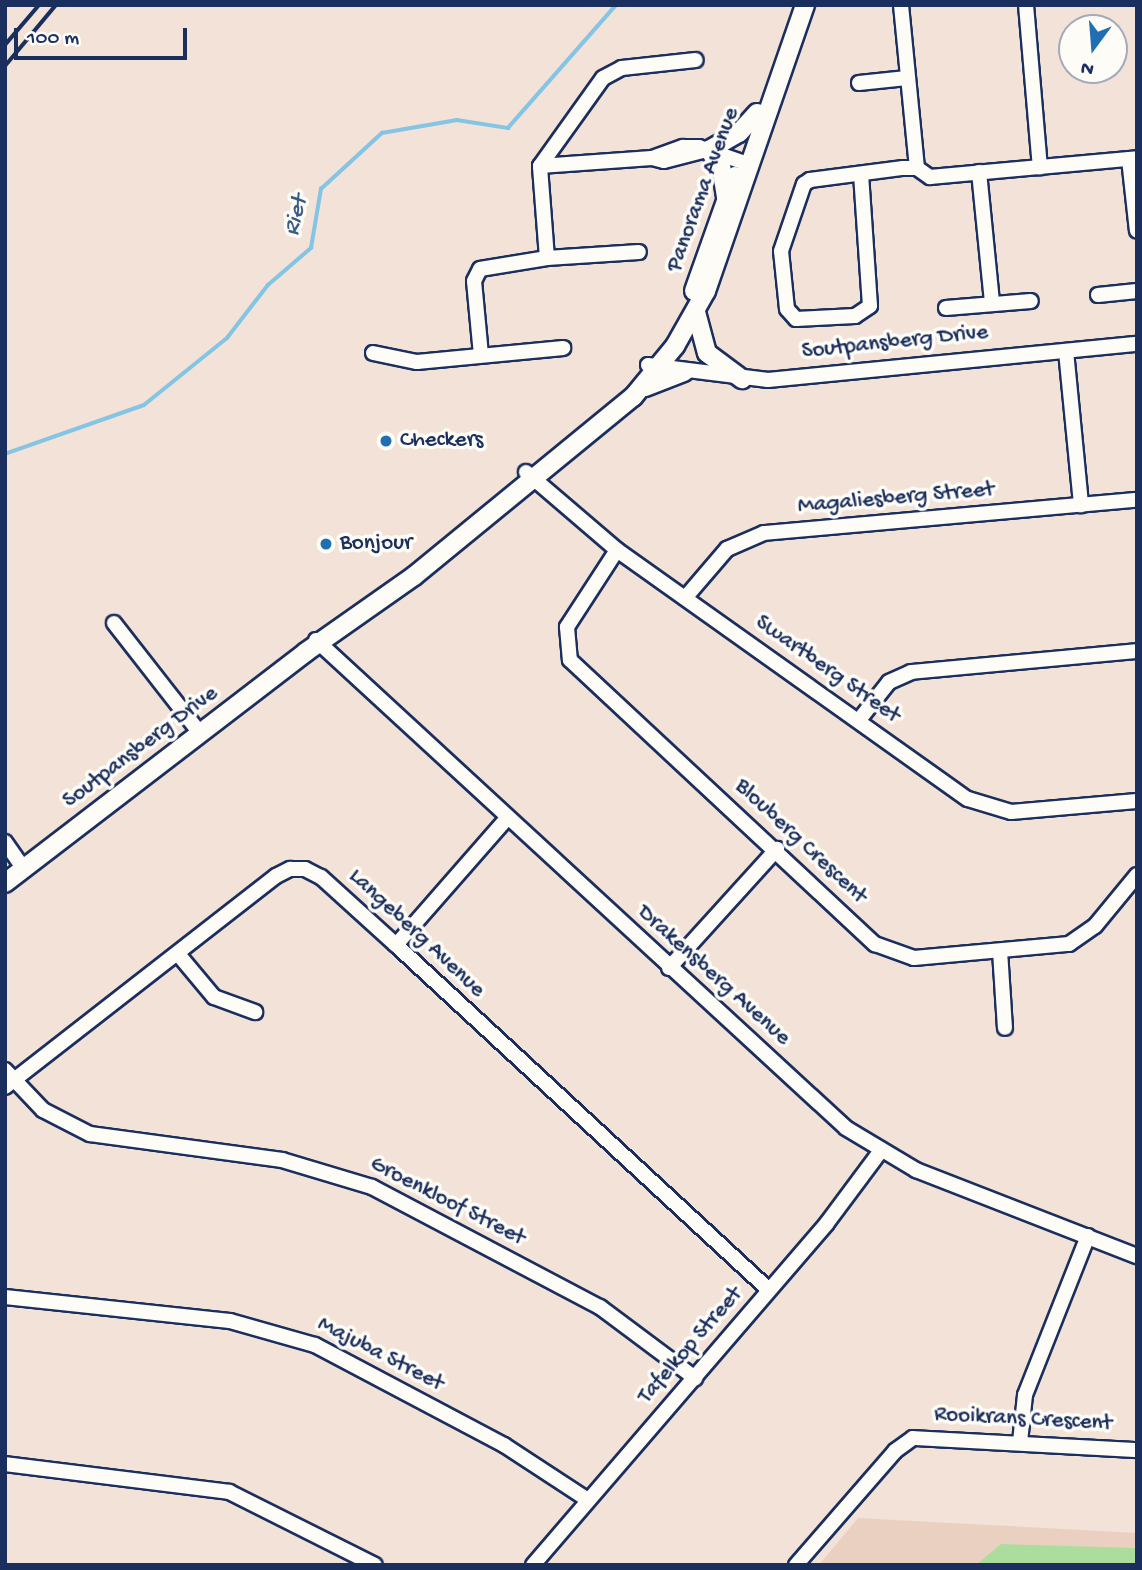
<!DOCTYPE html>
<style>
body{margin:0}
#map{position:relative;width:1142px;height:1570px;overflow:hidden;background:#f2e2d7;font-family:"Gochi Hand",sans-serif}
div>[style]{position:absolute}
.built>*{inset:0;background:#ead0c1}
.green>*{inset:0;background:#addd9d}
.stream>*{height:3.5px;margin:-1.75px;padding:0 1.75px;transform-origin:1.75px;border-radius:1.75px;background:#84c4e4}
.roads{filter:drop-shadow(2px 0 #1b2f5e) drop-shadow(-2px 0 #1b2f5e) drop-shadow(0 2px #1b2f5e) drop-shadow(0 -2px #1b2f5e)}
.minor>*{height:14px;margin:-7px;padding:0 7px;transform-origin:7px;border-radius:7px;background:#fdfcf7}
.tertiary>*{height:18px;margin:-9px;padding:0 9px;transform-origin:9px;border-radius:9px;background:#fdfcf7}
.rail>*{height:3.5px;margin:-1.75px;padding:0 1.75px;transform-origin:1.75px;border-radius:1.75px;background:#1b2f5e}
.dots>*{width:19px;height:19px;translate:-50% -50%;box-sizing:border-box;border:4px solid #fdfcf7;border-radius:50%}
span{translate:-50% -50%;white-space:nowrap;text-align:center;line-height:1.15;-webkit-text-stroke:7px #fdfcf7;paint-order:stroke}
.street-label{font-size:23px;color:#1b2f5e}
.poi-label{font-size:23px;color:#1b2f5e}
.left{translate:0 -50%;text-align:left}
.water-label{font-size:24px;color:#3a5c86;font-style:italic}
.frame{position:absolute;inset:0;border:7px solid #1b2f5e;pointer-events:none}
.north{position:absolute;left:1058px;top:14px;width:70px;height:70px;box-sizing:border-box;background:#fdfcf7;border:2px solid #a3aaba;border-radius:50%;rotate:196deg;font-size:19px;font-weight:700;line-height:28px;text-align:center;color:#1b2f5e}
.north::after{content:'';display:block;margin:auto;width:24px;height:32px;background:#1f6fb2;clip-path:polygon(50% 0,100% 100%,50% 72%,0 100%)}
.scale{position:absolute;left:14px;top:28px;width:173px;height:32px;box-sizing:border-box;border:4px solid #1b2f5e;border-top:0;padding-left:9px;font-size:21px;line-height:24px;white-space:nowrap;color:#1b2f5e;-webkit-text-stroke:5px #fdfcf7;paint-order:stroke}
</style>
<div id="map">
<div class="built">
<div style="clip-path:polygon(858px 1518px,1137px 1533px,1137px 1565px,819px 1565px)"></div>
</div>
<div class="green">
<div style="clip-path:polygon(1001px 1544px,1137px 1548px,1137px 1565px,976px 1565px)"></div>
</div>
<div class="stream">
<div style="left:5px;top:454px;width:147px;rotate:-19.4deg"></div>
<div style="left:144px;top:405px;width:107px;rotate:-38.9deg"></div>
<div style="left:227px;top:338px;width:67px;rotate:-52.3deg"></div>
<div style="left:268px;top:285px;width:57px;rotate:-40.7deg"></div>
<div style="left:311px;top:248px;width:60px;rotate:-80.4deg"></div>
<div style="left:321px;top:189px;width:83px;rotate:-42.6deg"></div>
<div style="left:382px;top:133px;width:76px;rotate:-9.8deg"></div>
<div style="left:457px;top:120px;width:52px;rotate:8.9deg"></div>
<div style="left:508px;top:128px;width:164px;rotate:-48.7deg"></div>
</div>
<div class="roads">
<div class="minor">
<div style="left:901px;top:5px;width:164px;rotate:84.4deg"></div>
<div style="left:1026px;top:5px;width:163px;rotate:85.1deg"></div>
<div style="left:859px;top:83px;width:48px;rotate:-5.9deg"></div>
<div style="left:652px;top:158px;width:33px;rotate:-20deg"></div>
<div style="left:683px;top:147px;width:16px"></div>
<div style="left:699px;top:147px;width:55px;rotate:19.1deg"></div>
<div style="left:1129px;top:159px;width:72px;rotate:83.7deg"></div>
<div style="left:540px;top:166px;width:112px;rotate:-4.1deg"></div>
<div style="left:652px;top:158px;width:12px;rotate:14deg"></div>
<div style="left:664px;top:161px;width:40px;rotate:-14.4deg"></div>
<div style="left:917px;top:168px;width:16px;rotate:35deg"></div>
<div style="left:930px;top:177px;width:208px;rotate:-5.2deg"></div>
<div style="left:979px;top:172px;width:132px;rotate:84.3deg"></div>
<div style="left:861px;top:174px;width:132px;rotate:86.1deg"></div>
<div style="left:870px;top:306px;width:18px;rotate:146deg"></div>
<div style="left:855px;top:316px;width:59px;rotate:177.1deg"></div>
<div style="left:796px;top:319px;width:13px;rotate:-132deg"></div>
<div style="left:787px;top:309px;width:58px;rotate:-95.9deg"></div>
<div style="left:781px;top:251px;width:71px;rotate:-71.1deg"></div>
<div style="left:804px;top:184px;width:7px;rotate:-34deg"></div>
<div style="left:810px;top:180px;width:94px;rotate:-7.4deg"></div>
<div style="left:903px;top:168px;width:14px"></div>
<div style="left:547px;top:258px;width:92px;rotate:-94.4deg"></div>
<div style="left:540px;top:166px;width:108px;rotate:-54.4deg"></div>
<div style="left:603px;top:78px;width:21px;rotate:-28deg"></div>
<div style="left:622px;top:68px;width:74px;rotate:-6.2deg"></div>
<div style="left:1098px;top:295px;width:39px;rotate:-6deg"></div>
<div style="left:946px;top:308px;width:85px;rotate:-4.7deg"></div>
<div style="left:1066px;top:351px;width:155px;rotate:84.4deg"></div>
<div style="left:373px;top:353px;width:45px;rotate:11.6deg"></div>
<div style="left:417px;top:362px;width:147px;rotate:-5.5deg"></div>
<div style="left:481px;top:355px;width:74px;rotate:-95.4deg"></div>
<div style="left:474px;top:281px;width:13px;rotate:-63deg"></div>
<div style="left:480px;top:269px;width:68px;rotate:-9.3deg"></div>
<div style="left:547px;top:258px;width:92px;rotate:-3.7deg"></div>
<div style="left:648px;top:365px;width:121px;rotate:7.1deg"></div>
<div style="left:768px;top:380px;width:371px;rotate:-5.6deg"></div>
<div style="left:526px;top:472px;width:120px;rotate:40.6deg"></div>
<div style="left:617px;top:550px;width:430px;rotate:35.4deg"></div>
<div style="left:968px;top:799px;width:45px;rotate:16.8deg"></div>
<div style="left:1011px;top:812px;width:126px;rotate:-5deg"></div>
<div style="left:617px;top:550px;width:92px;rotate:123deg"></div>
<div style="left:567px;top:627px;width:33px;rotate:85deg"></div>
<div style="left:570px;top:660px;width:417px;rotate:43deg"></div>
<div style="left:875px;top:944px;width:41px;rotate:19.7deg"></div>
<div style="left:914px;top:958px;width:156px;rotate:-5.2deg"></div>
<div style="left:1069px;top:944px;width:32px;rotate:-35deg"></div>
<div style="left:1095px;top:926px;width:66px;rotate:-50.5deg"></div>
<div style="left:685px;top:598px;width:65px;rotate:-49.4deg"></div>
<div style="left:727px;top:549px;width:40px;rotate:-23.4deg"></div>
<div style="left:764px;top:533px;width:374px;rotate:-5.1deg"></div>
<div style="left:114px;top:623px;width:140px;rotate:52deg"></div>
<div style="left:316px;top:640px;width:720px;rotate:42.64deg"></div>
<div style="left:846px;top:1128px;width:82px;rotate:31deg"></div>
<div style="left:916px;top:1170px;width:237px;rotate:21.3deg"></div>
<div style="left:859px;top:720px;width:48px;rotate:-51.7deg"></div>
<div style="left:889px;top:682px;width:24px;rotate:-24deg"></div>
<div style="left:911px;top:672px;width:227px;rotate:-5.3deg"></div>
<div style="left:5px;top:842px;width:33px;rotate:55deg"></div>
<div style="left:396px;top:945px;width:169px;rotate:-48.8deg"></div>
<div style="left:1000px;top:951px;width:77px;rotate:86.3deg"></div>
<div style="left:178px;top:954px;width:56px;rotate:50.1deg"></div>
<div style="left:214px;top:997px;width:44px;rotate:20.1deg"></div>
<div style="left:669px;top:968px;width:161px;rotate:-47.8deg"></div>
<div style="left:5px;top:1070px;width:55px;rotate:46.5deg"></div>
<div style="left:43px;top:1110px;width:53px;rotate:27.1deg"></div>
<div style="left:90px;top:1134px;width:194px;rotate:7.7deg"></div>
<div style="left:282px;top:1160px;width:94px;rotate:16.7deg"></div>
<div style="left:372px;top:1187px;width:258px;rotate:27.8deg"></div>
<div style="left:600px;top:1307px;width:119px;rotate:36.8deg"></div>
<div style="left:5px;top:1087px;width:343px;rotate:-37.9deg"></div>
<div style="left:276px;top:876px;width:16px;rotate:-27deg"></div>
<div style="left:290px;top:869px;width:15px"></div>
<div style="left:305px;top:869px;width:18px;rotate:27deg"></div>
<div style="left:321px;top:877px;width:101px;rotate:42.2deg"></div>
<div style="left:396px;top:945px;width:508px;rotate:42.77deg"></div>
<div style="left:5px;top:1297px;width:226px;rotate:6.1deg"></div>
<div style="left:230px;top:1321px;width:88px;rotate:15.8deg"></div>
<div style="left:315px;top:1345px;width:214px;rotate:27.9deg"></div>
<div style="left:504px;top:1445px;width:100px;rotate:33.2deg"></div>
<div style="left:1020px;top:1442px;width:47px;rotate:-83.9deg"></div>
<div style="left:1025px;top:1395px;width:171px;rotate:-68.4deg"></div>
<div style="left:5px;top:1464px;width:226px;rotate:7.1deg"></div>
<div style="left:229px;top:1492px;width:163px;rotate:26.6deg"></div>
<div style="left:533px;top:1565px;width:451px;rotate:-49.3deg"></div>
<div style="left:827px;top:1223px;width:89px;rotate:-53.3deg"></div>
<div style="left:796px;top:1565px;width:151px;rotate:-49deg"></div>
<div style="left:895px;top:1451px;width:22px;rotate:-36deg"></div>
<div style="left:913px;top:1438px;width:224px;rotate:3.1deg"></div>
</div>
<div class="tertiary">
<div style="left:726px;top:197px;width:30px;rotate:-99deg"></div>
<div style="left:721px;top:167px;width:21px;rotate:-125deg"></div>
<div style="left:709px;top:150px;width:34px;rotate:-30deg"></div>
<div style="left:739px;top:133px;width:27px;rotate:-48deg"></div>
<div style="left:694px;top:291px;width:122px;rotate:-70.4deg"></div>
<div style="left:696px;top:312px;width:42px;rotate:75deg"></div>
<div style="left:707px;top:353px;width:44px;rotate:36.6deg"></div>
<div style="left:645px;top:387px;width:42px;rotate:-21deg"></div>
<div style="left:5px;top:883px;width:379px;rotate:-37.5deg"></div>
<div style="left:306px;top:652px;width:132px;rotate:-35.1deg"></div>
<div style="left:414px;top:576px;width:283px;rotate:-39.3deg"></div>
<div style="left:633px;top:397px;width:66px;rotate:-50.5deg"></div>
<div style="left:675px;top:346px;width:63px;rotate:-60.6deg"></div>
<div style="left:706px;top:291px;width:303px;rotate:-70.9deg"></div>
</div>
</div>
<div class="rail">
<div style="left:5px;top:45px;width:52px;rotate:-49.6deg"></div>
<div style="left:5px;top:66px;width:80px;rotate:-50.1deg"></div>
</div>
<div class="dots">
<div style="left:386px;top:441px;background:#1f6fb2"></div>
<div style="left:326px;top:544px;background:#1f6fb2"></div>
</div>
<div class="street-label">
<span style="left:704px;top:190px;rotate:-70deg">Panorama Avenue</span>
<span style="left:895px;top:343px;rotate:-6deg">Soutpansberg Drive</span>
<span style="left:896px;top:499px;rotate:-5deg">Magaliesberg Street</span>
<span style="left:827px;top:670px;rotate:35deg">Swartberg Street</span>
<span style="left:141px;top:748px;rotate:-37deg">Soutpansberg Drive</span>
<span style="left:800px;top:842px;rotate:43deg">Blouberg Crescent</span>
<span style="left:416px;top:934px;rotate:43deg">Langeberg Avenue</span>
<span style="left:713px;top:976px;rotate:42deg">Drakensberg Avenue</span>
<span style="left:447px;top:1202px;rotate:27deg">Groenkloof Street</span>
<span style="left:691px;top:1346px;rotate:-49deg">Tafelkop Street</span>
<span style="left:380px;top:1355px;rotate:27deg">Majuba Street</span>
<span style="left:1023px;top:1420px;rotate:3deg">Rooikrans Crescent</span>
</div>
<div class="poi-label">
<span class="left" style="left:400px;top:441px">Checkers</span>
<span class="left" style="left:340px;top:544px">Bonjour</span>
</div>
<div class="water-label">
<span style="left:297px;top:216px;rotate:-77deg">Riet</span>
</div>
<div class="frame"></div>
<div class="north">N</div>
<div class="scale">100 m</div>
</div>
